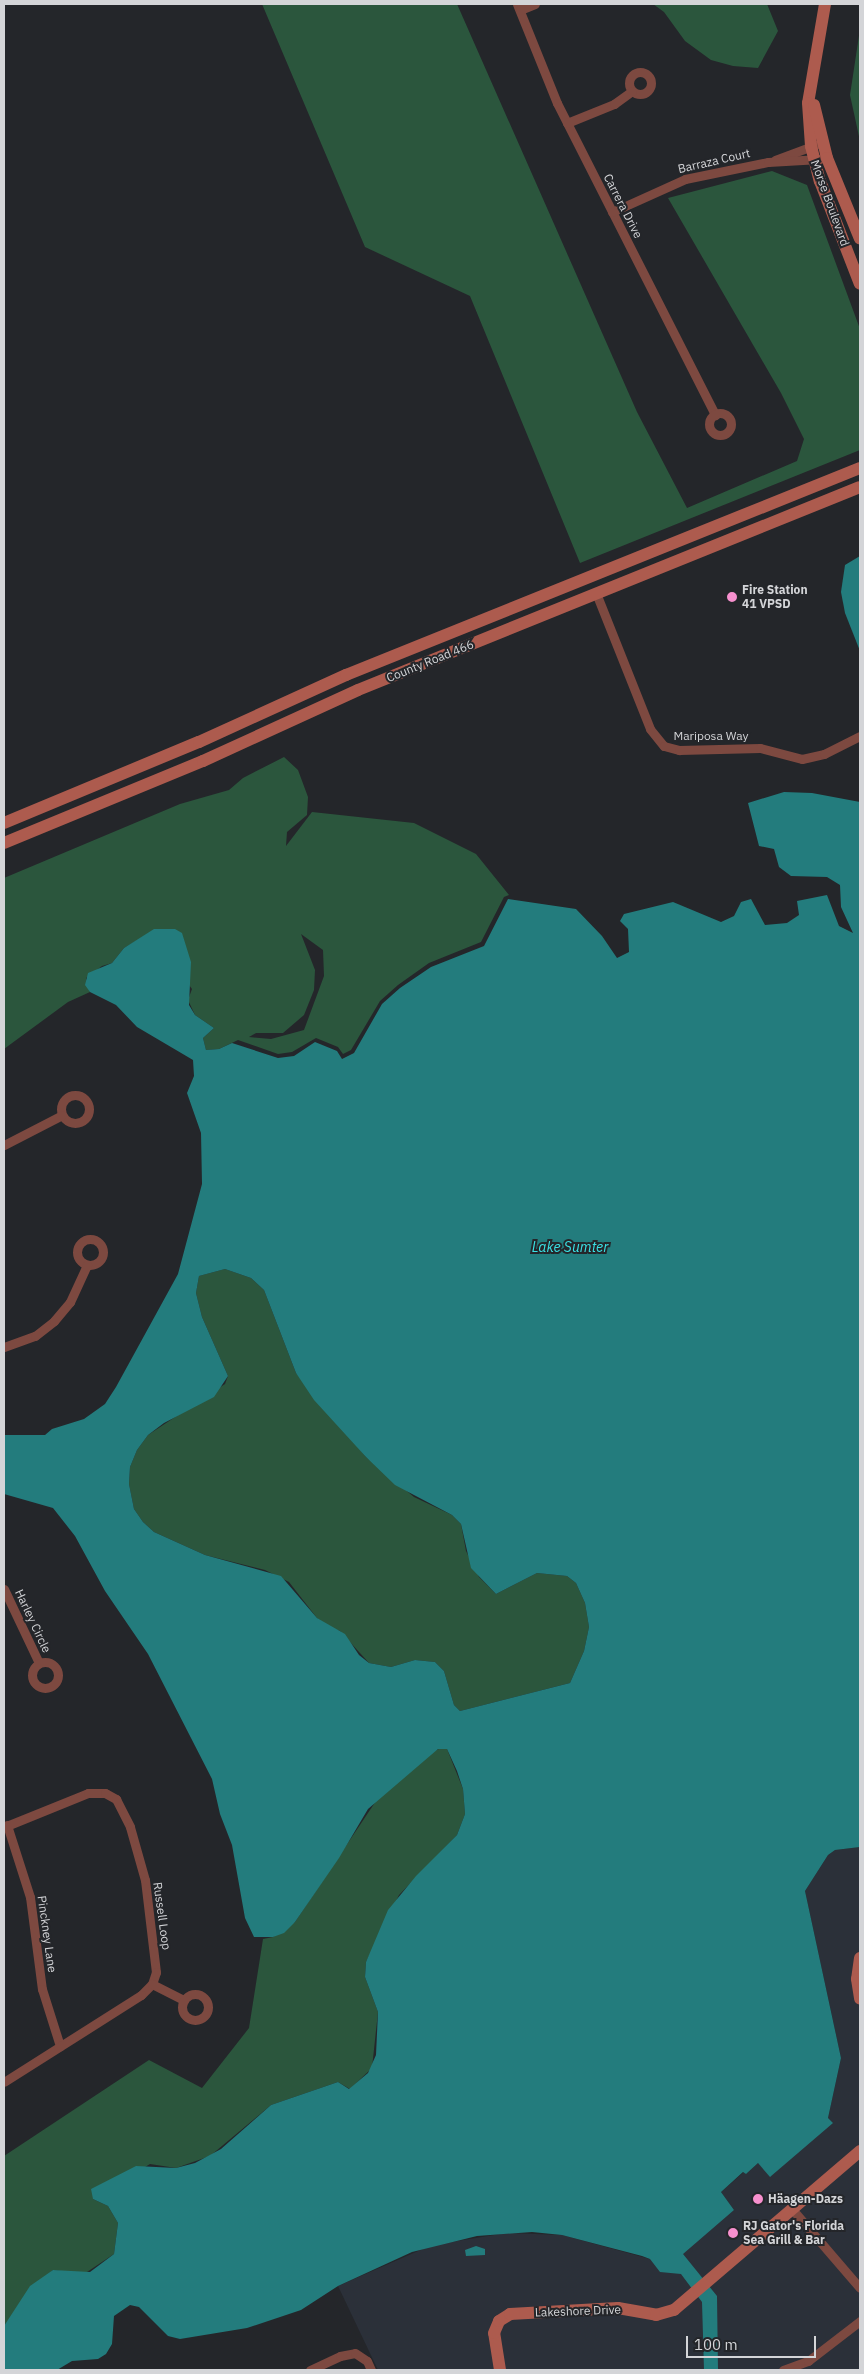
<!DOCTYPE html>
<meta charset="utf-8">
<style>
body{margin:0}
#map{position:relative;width:864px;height:2374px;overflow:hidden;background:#24262a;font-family:"IBM Plex Sans",sans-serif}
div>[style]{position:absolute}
.built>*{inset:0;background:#2b3039}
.green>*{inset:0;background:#2b563d}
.water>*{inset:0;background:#237c7d}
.street>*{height:9px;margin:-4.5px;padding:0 4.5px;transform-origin:4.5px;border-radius:4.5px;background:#7d4940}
.street>.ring{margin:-4.5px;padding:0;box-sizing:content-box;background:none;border:9px solid #7d4940;border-radius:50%}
.secondary>*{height:12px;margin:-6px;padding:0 6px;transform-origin:6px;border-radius:6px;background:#ad5b4e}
.dots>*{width:14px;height:14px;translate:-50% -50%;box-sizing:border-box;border:2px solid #24262a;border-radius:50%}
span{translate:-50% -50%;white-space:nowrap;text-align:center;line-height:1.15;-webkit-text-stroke:4px #24262a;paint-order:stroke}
.street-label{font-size:12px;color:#d4d5d8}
.poi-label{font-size:12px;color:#d4d5d8;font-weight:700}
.left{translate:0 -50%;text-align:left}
.water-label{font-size:14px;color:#3ae2e5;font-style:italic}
.frame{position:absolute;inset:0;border:5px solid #d4d5d8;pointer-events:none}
.scale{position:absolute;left:686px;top:2336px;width:130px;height:22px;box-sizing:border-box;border:2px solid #d4d5d8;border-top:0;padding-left:6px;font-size:15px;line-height:18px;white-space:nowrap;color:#d4d5d8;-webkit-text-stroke:4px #24262a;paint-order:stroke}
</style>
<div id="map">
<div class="built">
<div style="clip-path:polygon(860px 1847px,860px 2370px,378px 2370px,338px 2286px,432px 2245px,507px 2233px,562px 2235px,650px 2259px,734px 2210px,721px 2192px,744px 2172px,746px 2174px,758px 2163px,771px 2176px,821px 2132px,828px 2118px,841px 2058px,805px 1891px,828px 1855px,835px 1850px)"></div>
</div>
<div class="green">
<div style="clip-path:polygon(262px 4px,457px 4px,637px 412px,687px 508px,797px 461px,804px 439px,781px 393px,668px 198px,772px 171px,807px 185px,860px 329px,860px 450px,580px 563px,470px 296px,365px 247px)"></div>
<div style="clip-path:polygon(653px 4px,767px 4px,778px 31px,758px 68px,733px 66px,711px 60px,685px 41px,664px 12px)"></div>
<div style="clip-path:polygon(860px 29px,860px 141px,850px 95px)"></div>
<div style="clip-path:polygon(evenodd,284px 757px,298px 770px,308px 797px,307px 815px,287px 832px,286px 846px,312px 812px,414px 823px,476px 854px,509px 895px,504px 897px,481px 942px,429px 963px,398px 985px,380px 1001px,351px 1050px,343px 1054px,338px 1047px,316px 1038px,292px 1052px,278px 1054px,238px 1040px,219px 1049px,206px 1050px,203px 1038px,214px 1028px,195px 1015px,188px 1000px,192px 989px,150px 933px,124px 948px,112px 963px,102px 966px,86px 978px,90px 992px,68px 1002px,4px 1049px,4px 878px,180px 804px,229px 790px,243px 778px,284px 757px,301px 934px,323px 950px,324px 976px,304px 1030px,271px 1039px,249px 1037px,256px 1033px,283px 1033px,304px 1015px,314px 990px,315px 970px,301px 934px)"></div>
<div style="clip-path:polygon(225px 1269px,251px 1278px,264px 1290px,296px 1373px,366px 1457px,414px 1497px,452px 1515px,461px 1524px,466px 1551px,479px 1577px,496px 1594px,537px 1573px,567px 1576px,576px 1583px,585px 1603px,589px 1627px,584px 1651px,570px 1683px,460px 1711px,454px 1705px,444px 1671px,435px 1662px,415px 1660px,391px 1667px,369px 1663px,340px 1631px,328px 1627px,317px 1618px,289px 1582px,265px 1570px,205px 1555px,154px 1532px,143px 1522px,134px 1509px,129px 1484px,130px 1467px,137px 1450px,148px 1435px,225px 1384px,228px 1376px,202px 1317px,196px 1293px,199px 1276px)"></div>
<div style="clip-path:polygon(443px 1747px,447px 1749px,463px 1789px,465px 1814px,457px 1835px,399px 1895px,366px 1962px,365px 1977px,378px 2012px,372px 2068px,350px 2089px,338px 2082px,271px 2105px,210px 2156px,176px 2168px,150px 2164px,93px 2199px,108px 2206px,118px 2223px,114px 2254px,84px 2274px,53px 2270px,4px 2326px,4px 2156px,149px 2060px,202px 2088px,249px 2028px,263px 1939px,273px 1937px,295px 1922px,376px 1801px,430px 1753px)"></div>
</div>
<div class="water">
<div style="clip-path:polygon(860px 556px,860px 651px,845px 613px,841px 592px,845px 565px)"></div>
<div style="clip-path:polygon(evenodd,784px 792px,812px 793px,860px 802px,860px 1847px,835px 1850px,828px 1855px,805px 1891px,841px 2058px,828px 2118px,833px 2123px,770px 2177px,758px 2163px,746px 2174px,743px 2172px,721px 2192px,734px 2210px,683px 2254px,717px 2296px,718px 2370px,704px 2370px,702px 2302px,681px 2274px,660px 2272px,650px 2259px,642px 2256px,562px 2235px,532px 2232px,477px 2236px,412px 2252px,338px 2286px,301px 2310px,247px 2328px,180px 2339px,168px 2336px,139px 2307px,130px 2305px,114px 2316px,112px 2344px,106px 2354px,98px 2359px,72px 2361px,57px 2370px,4px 2370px,4px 2326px,30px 2286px,53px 2270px,90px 2272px,114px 2254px,118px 2223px,108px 2206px,93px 2199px,91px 2189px,136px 2166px,176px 2168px,195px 2163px,221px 2149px,271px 2105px,338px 2082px,349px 2089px,368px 2073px,376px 2055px,378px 2012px,365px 1977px,366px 1962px,388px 1910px,416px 1876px,457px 1835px,465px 1814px,463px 1789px,457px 1771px,447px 1749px,438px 1749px,368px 1809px,339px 1858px,295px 1922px,284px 1933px,273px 1937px,254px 1937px,245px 1918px,232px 1845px,220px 1814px,212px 1779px,148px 1654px,105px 1591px,75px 1536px,53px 1508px,4px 1494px,4px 1435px,45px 1435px,52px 1429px,84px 1419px,105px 1404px,116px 1387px,178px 1274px,202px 1184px,201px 1133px,187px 1093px,194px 1076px,193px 1060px,137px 1027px,116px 1005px,90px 992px,85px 985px,88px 973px,112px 963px,124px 948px,154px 929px,175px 929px,182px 933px,191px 962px,189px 1005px,195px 1015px,214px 1028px,203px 1038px,206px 1050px,219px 1049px,232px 1043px,278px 1058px,294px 1056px,315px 1042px,337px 1051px,342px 1059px,354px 1053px,382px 1004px,400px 988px,431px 967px,484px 946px,508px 899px,576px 909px,602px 936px,617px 958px,629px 952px,628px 929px,620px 921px,624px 914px,673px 902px,721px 922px,734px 916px,741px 902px,751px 899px,765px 925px,787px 923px,799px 915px,797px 901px,827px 895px,839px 926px,853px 933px,841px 907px,840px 885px,827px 877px,791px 876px,779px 867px,774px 849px,759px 846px,748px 803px,784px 792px,225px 1269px,251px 1278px,264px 1290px,296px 1373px,314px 1400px,366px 1457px,395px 1485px,452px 1515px,461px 1524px,471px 1568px,496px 1594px,537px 1573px,567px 1576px,576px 1583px,585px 1603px,589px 1627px,584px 1651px,570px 1683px,460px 1711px,454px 1705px,444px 1671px,435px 1662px,415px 1660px,391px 1667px,369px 1663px,359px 1655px,345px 1634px,317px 1618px,281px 1576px,205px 1555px,154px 1532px,143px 1522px,134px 1509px,129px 1484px,130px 1467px,137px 1450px,148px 1435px,164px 1423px,214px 1397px,228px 1376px,202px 1317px,196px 1293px,199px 1276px,225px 1269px)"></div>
<div style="clip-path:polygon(476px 2246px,485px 2249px,485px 2255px,466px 2256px,465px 2250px)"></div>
</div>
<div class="street">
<div style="left:517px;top:4px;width:107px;rotate:68deg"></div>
<div style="left:557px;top:103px;width:350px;rotate:63.1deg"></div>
<div style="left:520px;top:10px;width:16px;rotate:-22deg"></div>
<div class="ring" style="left:629px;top:72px;width:13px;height:13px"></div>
<div style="left:567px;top:123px;width:51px;rotate:-22deg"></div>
<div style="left:614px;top:104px;width:22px;rotate:-36deg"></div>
<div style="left:775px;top:160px;width:43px;rotate:-20.6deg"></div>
<div style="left:612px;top:212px;width:80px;rotate:-24.3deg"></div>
<div style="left:685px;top:179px;width:85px;rotate:-11.6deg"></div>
<div style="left:768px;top:162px;width:52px;rotate:-3.3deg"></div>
<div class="ring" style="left:709px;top:413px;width:13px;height:13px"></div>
<div style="left:596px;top:593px;width:146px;rotate:68.3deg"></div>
<div style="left:650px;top:729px;width:22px;rotate:51deg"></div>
<div style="left:664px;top:746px;width:16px;rotate:15deg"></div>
<div style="left:679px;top:750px;width:81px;rotate:-1.4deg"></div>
<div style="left:760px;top:748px;width:43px;rotate:14.7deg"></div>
<div style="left:802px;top:759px;width:23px;rotate:-13deg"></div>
<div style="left:824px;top:754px;width:40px;rotate:-26.6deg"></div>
<div class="ring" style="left:61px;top:1095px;width:19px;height:19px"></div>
<div style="left:4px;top:1145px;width:65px;rotate:-27.3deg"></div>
<div class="ring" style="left:77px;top:1239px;width:17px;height:17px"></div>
<div style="left:4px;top:1347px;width:33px;rotate:-20deg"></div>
<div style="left:35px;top:1336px;width:24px;rotate:-38deg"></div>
<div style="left:54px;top:1321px;width:25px;rotate:-50deg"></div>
<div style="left:70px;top:1302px;width:41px;rotate:-65.3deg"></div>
<div style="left:4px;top:1589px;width:82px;rotate:64.7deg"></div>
<div class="ring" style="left:32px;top:1662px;width:17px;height:17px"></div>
<div style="left:7px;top:1825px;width:76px;rotate:72.3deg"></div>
<div style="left:30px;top:1897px;width:93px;rotate:82.6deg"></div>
<div style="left:42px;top:1989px;width:60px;rotate:72.5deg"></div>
<div style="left:4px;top:1827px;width:91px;rotate:-22deg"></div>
<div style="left:88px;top:1793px;width:17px"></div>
<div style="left:105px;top:1793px;width:13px;rotate:29deg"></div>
<div style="left:116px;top:1799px;width:31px;rotate:63deg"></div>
<div style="left:130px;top:1827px;width:55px;rotate:74.2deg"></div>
<div style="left:145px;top:1880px;width:93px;rotate:83.2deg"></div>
<div style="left:156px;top:1972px;width:13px;rotate:108deg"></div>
<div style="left:152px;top:1984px;width:16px;rotate:135deg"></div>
<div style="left:141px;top:1995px;width:162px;rotate:147.6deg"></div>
<div style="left:152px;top:1984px;width:36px;rotate:27deg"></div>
<div class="ring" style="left:182px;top:1994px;width:17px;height:17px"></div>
<div style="left:792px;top:2209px;width:104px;rotate:49.3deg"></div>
<div style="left:310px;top:2370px;width:33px;rotate:-25deg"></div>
<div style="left:340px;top:2356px;width:15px;rotate:-11deg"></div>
<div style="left:355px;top:2353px;width:14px;rotate:34deg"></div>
<div style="left:367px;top:2361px;width:10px;rotate:66deg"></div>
<div style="left:783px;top:2370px;width:27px;rotate:-20deg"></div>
<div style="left:808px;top:2361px;width:66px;rotate:-37.6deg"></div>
</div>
<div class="secondary">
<div style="left:825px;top:4px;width:100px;rotate:99.7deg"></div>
<div style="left:808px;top:103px;width:43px;rotate:86deg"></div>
<div style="left:811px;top:146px;width:36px;rotate:76deg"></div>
<div style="left:820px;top:181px;width:110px;rotate:68.8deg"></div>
<div style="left:814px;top:105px;width:55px;rotate:76.2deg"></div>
<div style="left:827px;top:158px;width:87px;rotate:67.8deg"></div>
<div style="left:4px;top:823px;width:211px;rotate:-22.6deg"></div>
<div style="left:199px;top:742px;width:162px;rotate:-24.5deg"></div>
<div style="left:346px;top:675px;width:554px;rotate:-21.94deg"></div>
<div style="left:4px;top:843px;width:215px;rotate:-22.4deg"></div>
<div style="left:203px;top:761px;width:170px;rotate:-24.6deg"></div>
<div style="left:358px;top:690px;width:541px;rotate:-22.02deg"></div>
<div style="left:860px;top:1958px;width:21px;rotate:98deg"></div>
<div style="left:857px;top:1979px;width:20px;rotate:81deg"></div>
<div style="left:500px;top:2370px;width:37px;rotate:-99deg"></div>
<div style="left:494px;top:2333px;width:13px;rotate:-67deg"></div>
<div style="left:499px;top:2321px;width:13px;rotate:-32deg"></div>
<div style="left:510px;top:2314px;width:108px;rotate:-3.2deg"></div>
<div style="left:618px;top:2308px;width:39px;rotate:10deg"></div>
<div style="left:656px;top:2315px;width:19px;rotate:-16deg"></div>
<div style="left:674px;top:2310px;width:245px;rotate:-40.5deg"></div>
</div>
<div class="dots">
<div style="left:732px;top:597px;background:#f790ce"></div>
<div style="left:758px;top:2199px;background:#f790ce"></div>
<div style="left:733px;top:2233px;background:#f790ce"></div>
</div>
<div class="street-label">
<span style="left:714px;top:161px;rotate:-13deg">Barraza Court</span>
<span style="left:830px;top:203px;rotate:70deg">Morse Boulevard</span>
<span style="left:623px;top:206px;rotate:63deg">Carrera Drive</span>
<span style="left:430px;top:661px;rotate:-22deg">County Road 466</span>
<span style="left:711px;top:736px">Mariposa Way</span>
<span style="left:33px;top:1621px;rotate:65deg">Harley Circle</span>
<span style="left:162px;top:1916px;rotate:82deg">Russell Loop</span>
<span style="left:47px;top:1934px;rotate:82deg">Pinckney Lane</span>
<span style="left:578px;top:2311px;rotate:-2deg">Lakeshore Drive</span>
</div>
<div class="poi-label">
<span class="left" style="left:742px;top:597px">Fire Station<br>41 VPSD</span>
<span class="left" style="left:768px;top:2199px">Häagen-Dazs</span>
<span class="left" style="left:743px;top:2233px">RJ Gator's Florida<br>Sea Grill &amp; Bar</span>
</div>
<div class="water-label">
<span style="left:570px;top:1247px">Lake Sumter</span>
</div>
<div class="frame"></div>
<div class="scale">100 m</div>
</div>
